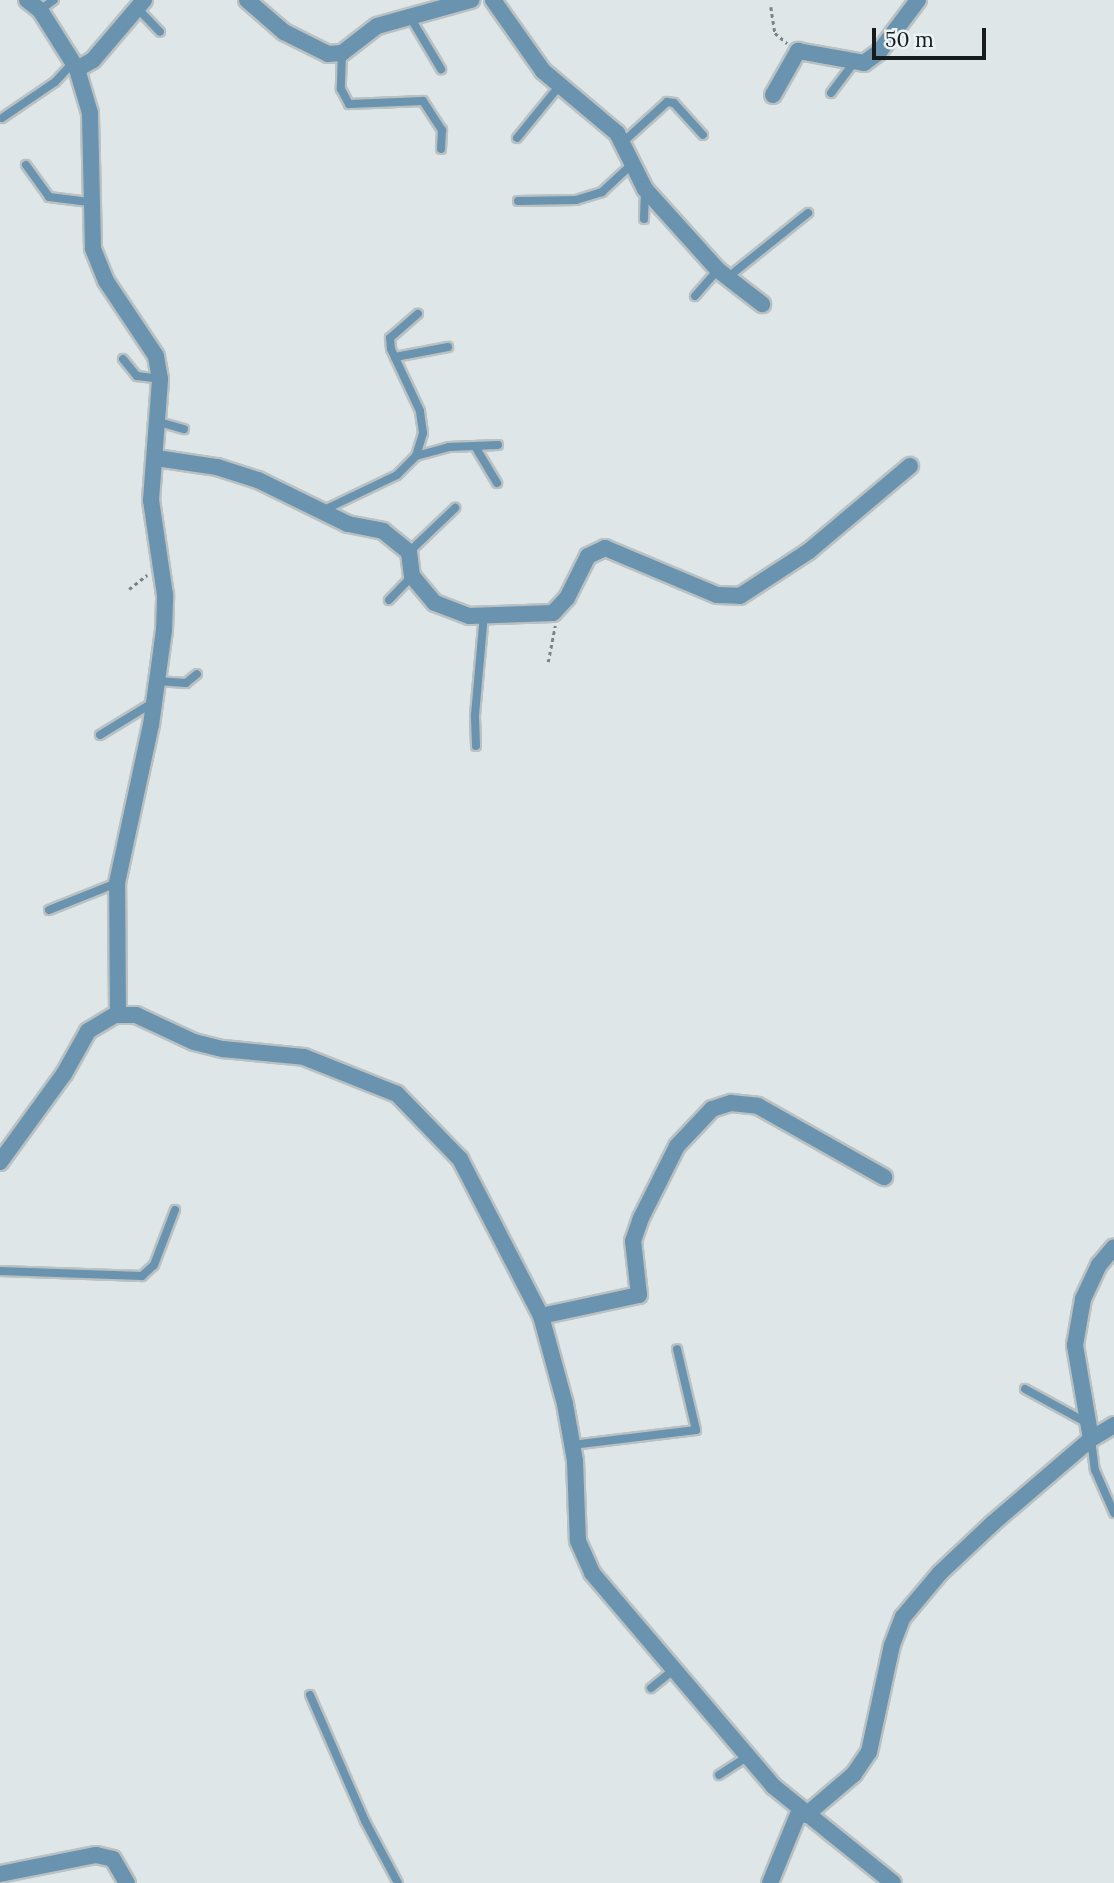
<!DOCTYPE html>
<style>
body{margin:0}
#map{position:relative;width:1114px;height:1883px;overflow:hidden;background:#dee6e8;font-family:Lora,serif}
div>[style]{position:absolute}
.path>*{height:2.5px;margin-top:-1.25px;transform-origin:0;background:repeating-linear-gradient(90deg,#7e8485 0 3.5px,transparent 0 7px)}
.roads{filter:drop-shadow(2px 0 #bac1c3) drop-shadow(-2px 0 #bac1c3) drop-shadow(0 2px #bac1c3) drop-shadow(0 -2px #bac1c3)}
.lane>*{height:8px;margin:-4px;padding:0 4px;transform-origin:4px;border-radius:4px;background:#6993ae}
.street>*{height:16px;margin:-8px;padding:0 8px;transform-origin:8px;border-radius:8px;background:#6993ae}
span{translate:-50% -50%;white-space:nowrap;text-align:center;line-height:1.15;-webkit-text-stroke:7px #ebf3f5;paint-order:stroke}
.scale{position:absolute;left:872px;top:28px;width:114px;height:32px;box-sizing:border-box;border:4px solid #181b1c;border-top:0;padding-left:9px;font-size:21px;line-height:24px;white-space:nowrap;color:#181b1c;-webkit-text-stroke:5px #ebf3f5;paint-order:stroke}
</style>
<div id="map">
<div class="path">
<div style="left:771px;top:7px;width:26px;rotate:81deg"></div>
<div style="left:775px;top:33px;width:16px;rotate:40deg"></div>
<div style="left:129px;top:589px;width:23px;rotate:-38deg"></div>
<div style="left:548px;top:662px;width:37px;rotate:-79deg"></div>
</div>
<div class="roads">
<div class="lane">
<div style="left:137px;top:8px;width:33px;rotate:46deg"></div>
<div style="left:40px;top:10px;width:17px;rotate:-36deg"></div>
<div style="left:410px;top:17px;width:61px;rotate:59.2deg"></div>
<div style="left:342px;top:53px;width:36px;rotate:92deg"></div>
<div style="left:341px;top:89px;width:17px;rotate:62deg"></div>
<div style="left:349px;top:104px;width:74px;rotate:-2.3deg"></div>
<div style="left:423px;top:101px;width:35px;rotate:57deg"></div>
<div style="left:442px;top:130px;width:19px;rotate:93deg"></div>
<div style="left:831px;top:93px;width:39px;rotate:-53deg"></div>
<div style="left:2px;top:118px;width:64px;rotate:-34.2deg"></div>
<div style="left:55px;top:82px;width:26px;rotate:-47deg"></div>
<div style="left:517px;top:138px;width:68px;rotate:-50.9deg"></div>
<div style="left:622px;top:143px;width:61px;rotate:-42.3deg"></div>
<div style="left:667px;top:102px;width:7px;rotate:8deg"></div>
<div style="left:674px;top:103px;width:43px;rotate:47.8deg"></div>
<div style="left:26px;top:165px;width:39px;rotate:54deg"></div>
<div style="left:49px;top:197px;width:40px;rotate:7.1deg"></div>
<div style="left:518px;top:201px;width:58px;rotate:-1deg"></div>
<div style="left:576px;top:200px;width:27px;rotate:-17deg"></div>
<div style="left:602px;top:192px;width:38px;rotate:-43deg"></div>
<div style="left:644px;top:219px;width:27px;rotate:-88deg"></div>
<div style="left:727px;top:278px;width:104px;rotate:-38.7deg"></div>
<div style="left:695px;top:296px;width:35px;rotate:-49deg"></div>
<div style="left:395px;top:357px;width:54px;rotate:-10.7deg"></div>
<div style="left:123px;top:359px;width:22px;rotate:51deg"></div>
<div style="left:137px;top:376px;width:23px;rotate:7deg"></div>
<div style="left:159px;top:422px;width:26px;rotate:16deg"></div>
<div style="left:476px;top:448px;width:41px;rotate:59deg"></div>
<div style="left:416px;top:456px;width:34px;rotate:-15deg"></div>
<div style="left:449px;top:447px;width:49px;rotate:-2.3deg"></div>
<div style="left:324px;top:510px;width:81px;rotate:-25.6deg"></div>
<div style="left:397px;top:475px;width:27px;rotate:-45deg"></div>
<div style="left:416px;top:456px;width:24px;rotate:-73deg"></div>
<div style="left:423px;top:433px;width:22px;rotate:-98deg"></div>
<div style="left:420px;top:411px;width:68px;rotate:-115.1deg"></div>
<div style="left:391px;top:349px;width:11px;rotate:-95deg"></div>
<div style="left:390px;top:338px;width:37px;rotate:-41deg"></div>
<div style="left:409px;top:552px;width:64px;rotate:-43.7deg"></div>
<div style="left:389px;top:600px;width:33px;rotate:-46deg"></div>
<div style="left:157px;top:681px;width:29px;rotate:4deg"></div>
<div style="left:186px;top:683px;width:14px;rotate:-39deg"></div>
<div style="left:100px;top:735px;width:63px;rotate:-31.4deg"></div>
<div style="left:476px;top:746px;width:31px;rotate:-92deg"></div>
<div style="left:475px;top:715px;width:100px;rotate:-84.9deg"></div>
<div style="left:49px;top:910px;width:73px;rotate:-21.7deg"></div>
<div style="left:0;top:1271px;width:142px;rotate:2deg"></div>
<div style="left:142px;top:1276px;width:16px;rotate:-43deg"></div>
<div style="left:154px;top:1265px;width:59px;rotate:-69.1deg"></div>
<div style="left:1025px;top:1389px;width:71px;rotate:28.7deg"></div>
<div style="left:1091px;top:1439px;width:31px;rotate:83deg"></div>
<div style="left:1095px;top:1470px;width:47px;rotate:66.2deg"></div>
<div style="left:572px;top:1445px;width:125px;rotate:-6.9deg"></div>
<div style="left:696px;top:1430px;width:83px;rotate:-103.2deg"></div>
<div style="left:651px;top:1688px;width:28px;rotate:-39deg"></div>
<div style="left:310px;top:1695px;width:137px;rotate:66.4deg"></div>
<div style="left:365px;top:1821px;width:70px;rotate:62deg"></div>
<div style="left:719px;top:1775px;width:33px;rotate:-33deg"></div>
</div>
<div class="street">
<div style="left:27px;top:0;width:16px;rotate:38deg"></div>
<div style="left:40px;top:10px;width:70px;rotate:57.9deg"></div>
<div style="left:247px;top:0;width:49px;rotate:40.9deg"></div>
<div style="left:284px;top:32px;width:49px;rotate:26.6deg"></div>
<div style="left:328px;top:54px;width:14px;rotate:-4deg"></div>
<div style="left:342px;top:53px;width:44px;rotate:-37.6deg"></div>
<div style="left:377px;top:26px;width:98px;rotate:-15.5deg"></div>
<div style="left:493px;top:0;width:87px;rotate:54.8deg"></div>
<div style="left:543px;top:71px;width:97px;rotate:40deg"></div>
<div style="left:617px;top:133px;width:63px;rotate:63.4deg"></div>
<div style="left:645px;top:189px;width:109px;rotate:48deg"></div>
<div style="left:718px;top:270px;width:56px;rotate:37.7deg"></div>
<div style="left:773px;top:95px;width:51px;rotate:-60.4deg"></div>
<div style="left:798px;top:51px;width:67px;rotate:10.3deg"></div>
<div style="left:864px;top:63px;width:19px;rotate:-36deg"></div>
<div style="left:879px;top:52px;width:65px;rotate:-53.1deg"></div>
<div style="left:156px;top:458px;width:62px;rotate:8.4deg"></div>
<div style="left:217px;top:467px;width:43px;rotate:17.6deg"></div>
<div style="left:258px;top:480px;width:100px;rotate:26.1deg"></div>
<div style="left:348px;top:524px;width:36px;rotate:11deg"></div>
<div style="left:383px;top:531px;width:33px;rotate:39deg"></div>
<div style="left:409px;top:552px;width:24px;rotate:83deg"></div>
<div style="left:412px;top:576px;width:35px;rotate:50deg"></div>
<div style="left:435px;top:603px;width:36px;rotate:21deg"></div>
<div style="left:469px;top:616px;width:84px;rotate:-2deg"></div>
<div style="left:553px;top:613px;width:21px;rotate:-47deg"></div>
<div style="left:567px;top:598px;width:47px;rotate:-63.4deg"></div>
<div style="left:588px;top:556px;width:19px;rotate:-25deg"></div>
<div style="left:605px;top:548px;width:121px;rotate:22.8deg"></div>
<div style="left:717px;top:595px;width:23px;rotate:2deg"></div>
<div style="left:740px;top:596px;width:82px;rotate:-33.1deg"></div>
<div style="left:809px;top:551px;width:132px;rotate:-40.1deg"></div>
<div style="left:118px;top:1015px;width:132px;rotate:-90.4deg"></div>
<div style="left:117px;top:883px;width:162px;rotate:-77.9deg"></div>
<div style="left:151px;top:725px;width:96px;rotate:-82.2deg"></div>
<div style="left:164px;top:630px;width:35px;rotate:-88deg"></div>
<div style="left:165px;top:595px;width:96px;rotate:-98.4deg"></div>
<div style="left:151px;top:500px;width:121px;rotate:-85.7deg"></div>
<div style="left:160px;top:379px;width:23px;rotate:-100deg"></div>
<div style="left:156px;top:356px;width:90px;rotate:-123.7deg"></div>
<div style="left:106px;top:281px;width:35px;rotate:-112deg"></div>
<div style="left:93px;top:248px;width:135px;rotate:-91.3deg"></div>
<div style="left:90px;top:113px;width:46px;rotate:-106.5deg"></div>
<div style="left:77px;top:69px;width:18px;rotate:-29deg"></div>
<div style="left:93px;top:60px;width:79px;rotate:-49.6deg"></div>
<div style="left:0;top:1162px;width:109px;rotate:-54deg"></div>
<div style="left:64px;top:1074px;width:49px;rotate:-60.8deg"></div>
<div style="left:88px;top:1031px;width:31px;rotate:-31deg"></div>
<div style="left:115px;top:1015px;width:21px"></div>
<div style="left:136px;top:1015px;width:64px;rotate:25deg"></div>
<div style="left:194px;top:1042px;width:30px;rotate:14deg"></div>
<div style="left:223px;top:1049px;width:81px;rotate:5.6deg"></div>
<div style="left:304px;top:1057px;width:100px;rotate:21.7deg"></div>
<div style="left:397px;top:1094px;width:91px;rotate:45.9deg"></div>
<div style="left:460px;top:1159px;width:177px;rotate:62.7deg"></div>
<div style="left:541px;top:1316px;width:91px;rotate:74.7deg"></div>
<div style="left:565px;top:1404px;width:58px;rotate:80deg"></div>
<div style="left:575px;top:1461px;width:80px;rotate:87.9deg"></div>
<div style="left:578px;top:1541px;width:35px;rotate:66deg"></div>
<div style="left:592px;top:1573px;width:280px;rotate:49.6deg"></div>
<div style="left:773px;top:1786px;width:154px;rotate:38.9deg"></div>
<div style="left:541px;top:1316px;width:100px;rotate:-12.1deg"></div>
<div style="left:639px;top:1295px;width:54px;rotate:-96.3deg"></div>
<div style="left:633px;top:1241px;width:24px;rotate:-71deg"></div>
<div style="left:641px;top:1218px;width:80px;rotate:-63.4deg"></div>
<div style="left:677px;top:1146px;width:51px;rotate:-46.6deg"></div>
<div style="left:712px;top:1109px;width:20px;rotate:-18deg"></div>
<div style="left:731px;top:1103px;width:27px;rotate:6deg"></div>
<div style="left:758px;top:1106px;width:145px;rotate:29.4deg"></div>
<div style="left:1091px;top:1439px;width:95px;rotate:-99.7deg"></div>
<div style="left:1075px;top:1345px;width:47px;rotate:-80.1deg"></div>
<div style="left:1083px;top:1299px;width:38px;rotate:-65deg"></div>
<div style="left:1099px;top:1265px;width:23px;rotate:-50deg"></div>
<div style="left:806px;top:1815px;width:63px;rotate:-40.5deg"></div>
<div style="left:854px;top:1774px;width:27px;rotate:-56deg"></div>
<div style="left:869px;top:1752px;width:109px;rotate:-77.9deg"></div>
<div style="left:892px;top:1645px;width:30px;rotate:-69deg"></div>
<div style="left:903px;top:1617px;width:57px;rotate:-49.9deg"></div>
<div style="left:940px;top:1573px;width:73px;rotate:-43.3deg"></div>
<div style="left:993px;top:1523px;width:129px;rotate:-40.6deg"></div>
<div style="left:1091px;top:1439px;width:27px;rotate:-31deg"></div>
<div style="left:0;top:1874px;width:98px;rotate:-11.2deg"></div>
<div style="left:96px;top:1855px;width:17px;rotate:13deg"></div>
<div style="left:113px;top:1859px;width:28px;rotate:60deg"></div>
<div style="left:770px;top:1883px;width:79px;rotate:-67.7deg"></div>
</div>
</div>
<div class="scale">50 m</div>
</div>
